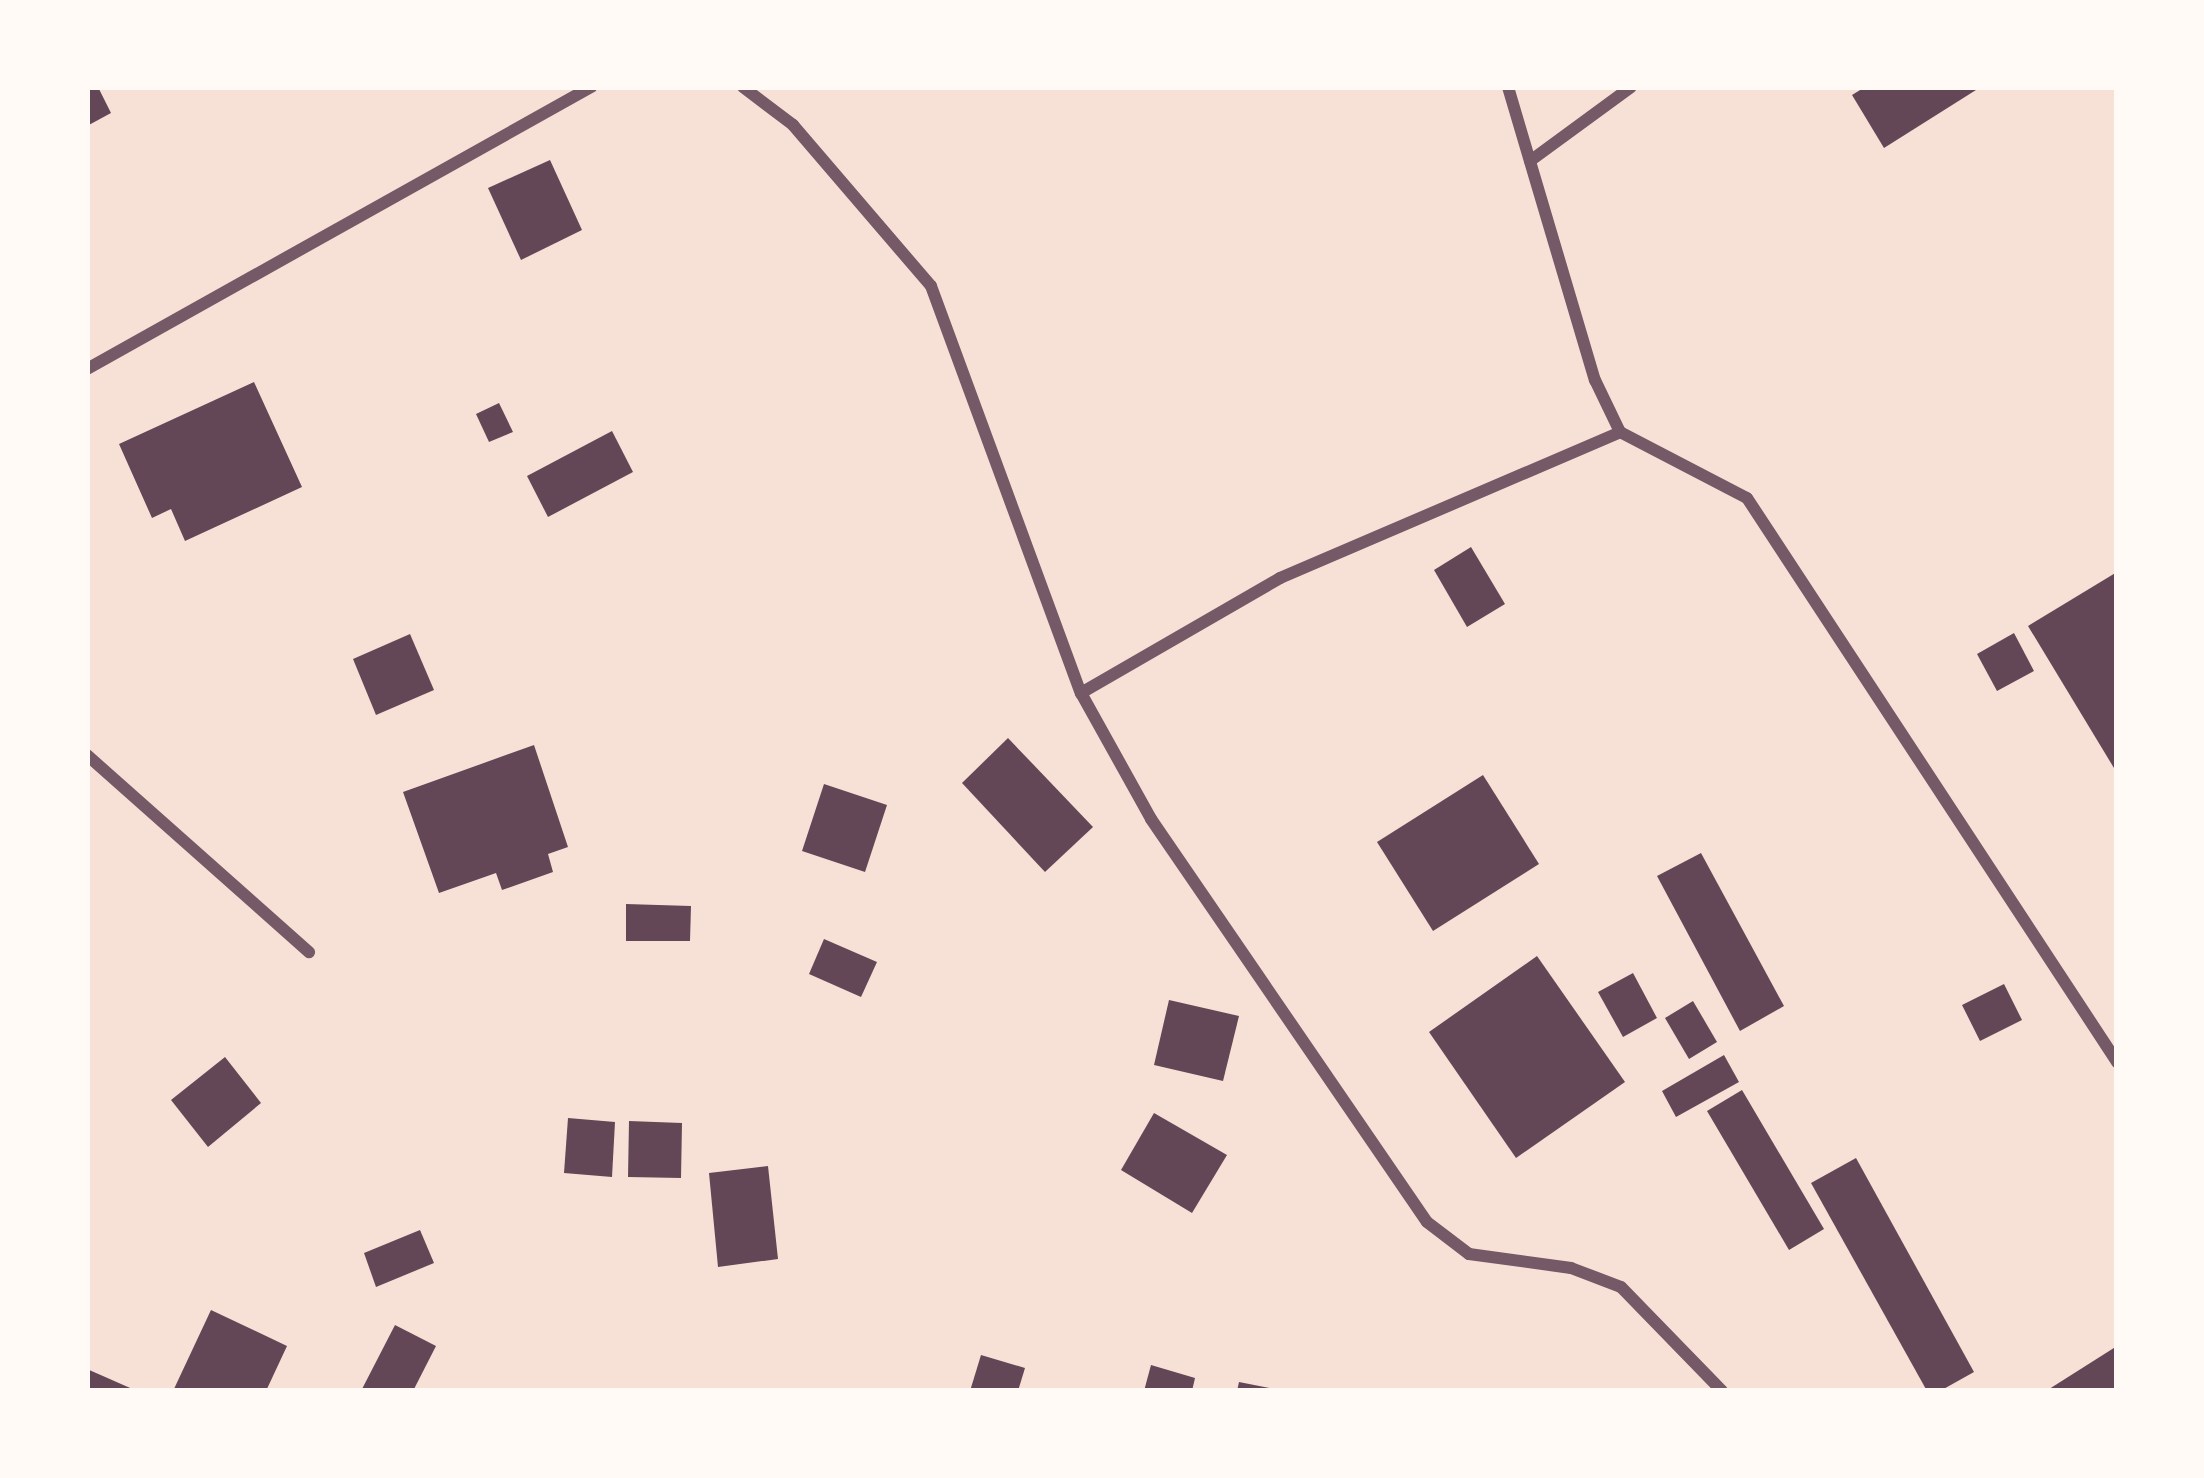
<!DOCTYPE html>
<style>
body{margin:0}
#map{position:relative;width:2204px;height:1478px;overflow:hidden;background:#f7e1d7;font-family:Ubuntu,sans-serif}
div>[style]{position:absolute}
.building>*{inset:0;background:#644757}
.minor>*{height:12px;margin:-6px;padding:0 6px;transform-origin:6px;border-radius:6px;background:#755966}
span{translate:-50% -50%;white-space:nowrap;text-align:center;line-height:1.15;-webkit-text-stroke:9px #fffaf5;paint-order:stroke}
.frame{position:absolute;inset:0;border:90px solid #fffaf5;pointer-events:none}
</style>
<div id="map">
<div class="building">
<div style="clip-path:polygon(87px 87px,98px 87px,111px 113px,87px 126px)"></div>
<div style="clip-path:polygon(1865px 87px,1974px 87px,1976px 90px,1884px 148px,1852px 95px)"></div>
<div style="clip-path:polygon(550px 160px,582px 230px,521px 260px,488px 188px)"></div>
<div style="clip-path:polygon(254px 382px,302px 487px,185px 541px,171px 509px,152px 518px,119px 444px)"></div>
<div style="clip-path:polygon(499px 403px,513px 432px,489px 442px,476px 414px)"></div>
<div style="clip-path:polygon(612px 431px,633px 472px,548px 517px,527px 476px)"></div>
<div style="clip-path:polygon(1471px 547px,1505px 604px,1467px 627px,1434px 570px)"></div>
<div style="clip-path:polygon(2117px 572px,2117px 773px,2028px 626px)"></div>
<div style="clip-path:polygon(2014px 633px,2034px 671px,1997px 691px,1977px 654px)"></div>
<div style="clip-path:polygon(410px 634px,434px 690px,376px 715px,353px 659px)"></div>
<div style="clip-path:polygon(1008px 738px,1093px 827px,1045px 872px,962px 783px)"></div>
<div style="clip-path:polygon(534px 745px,568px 847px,548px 854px,553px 872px,502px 890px,496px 873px,439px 893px,403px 792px)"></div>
<div style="clip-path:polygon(1483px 775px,1539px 864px,1433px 931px,1377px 842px)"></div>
<div style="clip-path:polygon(824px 784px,887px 805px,865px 872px,802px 851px)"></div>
<div style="clip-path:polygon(1701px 853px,1784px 1006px,1740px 1031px,1657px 876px)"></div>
<div style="clip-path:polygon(626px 904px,691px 906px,690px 941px,626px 941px)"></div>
<div style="clip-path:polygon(824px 939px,877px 962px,861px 997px,809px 974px)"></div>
<div style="clip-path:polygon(1537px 956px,1625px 1082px,1516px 1158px,1429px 1032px)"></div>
<div style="clip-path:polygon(1633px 973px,1657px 1018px,1623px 1037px,1598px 992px)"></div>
<div style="clip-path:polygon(2004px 984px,2022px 1020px,1980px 1041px,1962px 1005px)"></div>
<div style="clip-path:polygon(1169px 1000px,1239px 1016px,1223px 1081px,1154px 1065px)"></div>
<div style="clip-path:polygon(1693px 1001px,1717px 1042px,1689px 1059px,1665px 1018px)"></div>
<div style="clip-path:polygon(1724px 1055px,1739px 1082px,1676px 1117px,1662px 1091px)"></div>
<div style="clip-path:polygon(225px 1057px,261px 1103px,208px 1147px,171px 1100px)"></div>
<div style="clip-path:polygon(1742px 1090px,1824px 1229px,1789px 1250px,1707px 1111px)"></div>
<div style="clip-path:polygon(1154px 1113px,1227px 1155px,1192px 1213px,1121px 1170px)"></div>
<div style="clip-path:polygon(568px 1118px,615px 1122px,612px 1177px,564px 1173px)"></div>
<div style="clip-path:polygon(629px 1121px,682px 1123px,681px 1178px,628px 1177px)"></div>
<div style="clip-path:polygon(1856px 1158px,1974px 1372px,1940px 1391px,1927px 1391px,1811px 1183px)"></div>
<div style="clip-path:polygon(768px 1166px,778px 1259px,718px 1267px,709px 1173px)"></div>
<div style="clip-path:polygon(420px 1230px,434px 1263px,376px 1287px,364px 1253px)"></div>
<div style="clip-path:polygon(211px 1310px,287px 1346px,266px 1391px,173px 1391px)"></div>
<div style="clip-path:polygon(395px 1325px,436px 1346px,413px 1391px,361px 1391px)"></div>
<div style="clip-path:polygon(2117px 1346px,2117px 1391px,2046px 1391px)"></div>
<div style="clip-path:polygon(981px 1355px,1025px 1368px,1018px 1391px,970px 1391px)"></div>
<div style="clip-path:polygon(1151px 1365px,1195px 1378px,1192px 1391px,1144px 1391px)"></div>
<div style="clip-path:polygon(87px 1369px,137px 1391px,87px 1391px)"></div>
<div style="clip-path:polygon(1239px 1382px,1275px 1389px,1274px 1391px,1237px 1391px)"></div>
</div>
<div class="minor">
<div style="left:743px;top:87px;width:63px;rotate:37.2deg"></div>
<div style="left:793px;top:125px;width:212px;rotate:49.4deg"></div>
<div style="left:931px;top:286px;width:434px;rotate:69.8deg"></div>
<div style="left:1081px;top:693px;width:144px;rotate:60.9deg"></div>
<div style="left:1151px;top:819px;width:488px;rotate:55.6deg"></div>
<div style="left:1427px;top:1222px;width:53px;rotate:37.3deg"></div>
<div style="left:1469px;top:1254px;width:103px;rotate:7.8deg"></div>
<div style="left:1571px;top:1268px;width:53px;rotate:20.8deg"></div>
<div style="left:1621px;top:1287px;width:145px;rotate:45.8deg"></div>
<div style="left:1508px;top:87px;width:306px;rotate:73.5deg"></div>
<div style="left:1595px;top:380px;width:58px;rotate:64.3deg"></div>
<div style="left:1620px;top:432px;width:143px;rotate:27.5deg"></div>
<div style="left:1747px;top:498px;width:675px;rotate:56.73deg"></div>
<div style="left:1530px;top:161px;width:125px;rotate:-36.2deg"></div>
<div style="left:87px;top:369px;width:578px;rotate:-29.23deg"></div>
<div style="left:1081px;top:693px;width:230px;rotate:-30deg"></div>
<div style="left:1280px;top:578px;width:370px;rotate:-23.2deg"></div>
<div style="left:87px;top:755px;width:297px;rotate:41.6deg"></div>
</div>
<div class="frame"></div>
</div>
